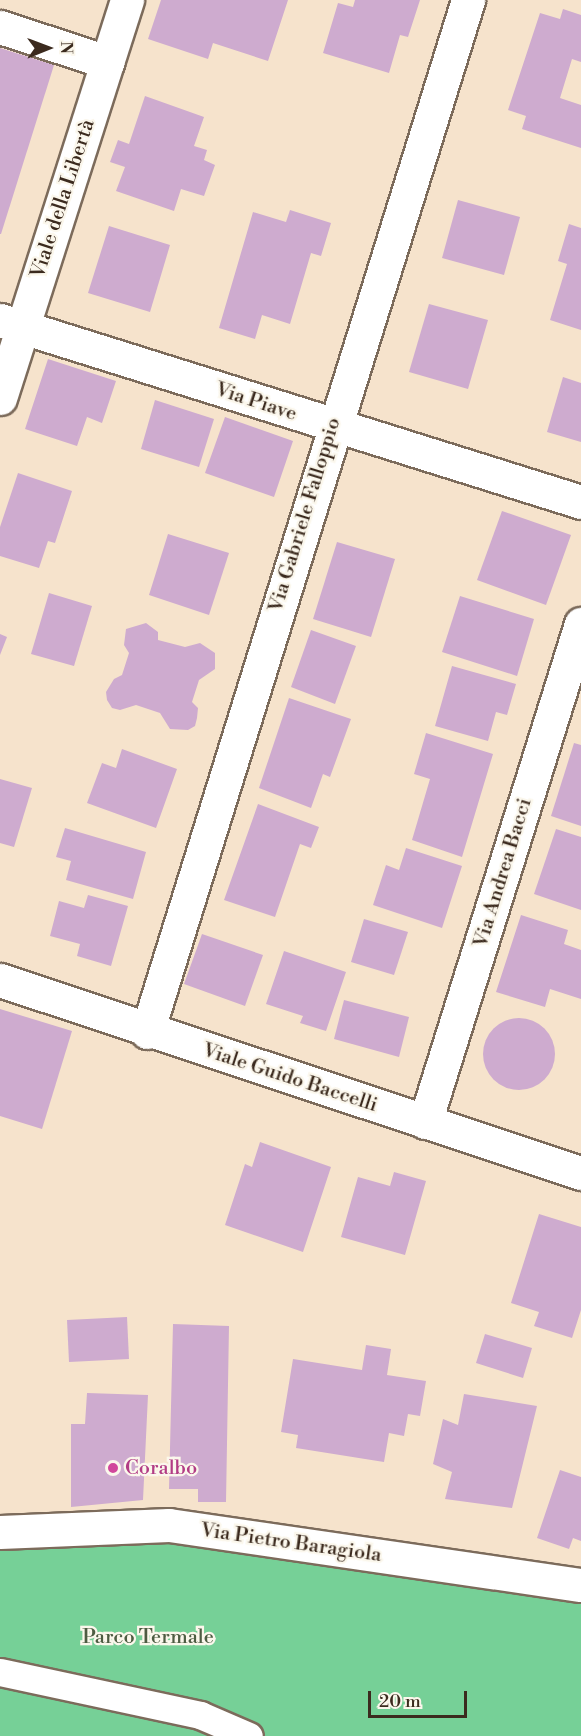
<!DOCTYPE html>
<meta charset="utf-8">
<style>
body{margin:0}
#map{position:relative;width:581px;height:1736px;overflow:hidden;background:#f6e3cc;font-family:"Libre Bodoni",serif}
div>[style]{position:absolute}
.green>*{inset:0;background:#76d097}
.building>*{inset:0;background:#ceabcf}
.round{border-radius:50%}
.roads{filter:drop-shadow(2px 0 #7c6b5b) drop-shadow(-2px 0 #7c6b5b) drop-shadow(0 2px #7c6b5b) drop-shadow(0 -2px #7c6b5b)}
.pedestrian>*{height:27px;margin:-13.5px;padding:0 13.5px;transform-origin:13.5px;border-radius:13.5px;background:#fff}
.minor>*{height:33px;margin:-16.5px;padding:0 16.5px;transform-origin:16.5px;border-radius:16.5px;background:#fff}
.dots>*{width:16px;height:16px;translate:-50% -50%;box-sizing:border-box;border:3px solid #fbf7ec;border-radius:50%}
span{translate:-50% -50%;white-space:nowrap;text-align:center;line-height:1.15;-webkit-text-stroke:4.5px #fbf7ec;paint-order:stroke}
.street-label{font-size:20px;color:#3b2a1e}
.hotel-label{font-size:20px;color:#b23c85}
.left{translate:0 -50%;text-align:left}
.park-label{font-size:20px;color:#4d5c42}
.north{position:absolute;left:18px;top:18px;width:60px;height:60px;-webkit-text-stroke:4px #fbf7ec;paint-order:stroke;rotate:89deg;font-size:16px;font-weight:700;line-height:24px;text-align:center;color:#3b2a1e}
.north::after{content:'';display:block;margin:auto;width:21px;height:27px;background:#3b2a1e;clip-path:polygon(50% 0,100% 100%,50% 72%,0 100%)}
.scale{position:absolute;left:368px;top:1691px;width:99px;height:27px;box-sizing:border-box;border:3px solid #3b2a1e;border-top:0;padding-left:8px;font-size:18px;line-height:21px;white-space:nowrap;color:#3b2a1e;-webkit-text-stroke:4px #fbf7ec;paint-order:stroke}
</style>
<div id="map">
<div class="green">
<div style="clip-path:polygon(169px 1536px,581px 1604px,581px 1736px,0 1736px,0 1543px)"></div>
</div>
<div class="building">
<div style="clip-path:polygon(161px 0,288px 0,268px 61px,213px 43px,208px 59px,148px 39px)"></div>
<div style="clip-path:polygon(355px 0,420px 0,408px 37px,400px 35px,389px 73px,323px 53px,338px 3px,353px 7px)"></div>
<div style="clip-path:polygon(563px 9px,581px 15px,581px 62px,572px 59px,560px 98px,581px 105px,581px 148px,522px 129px,526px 116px,508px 110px,540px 13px,560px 19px)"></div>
<div style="clip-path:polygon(0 48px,54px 65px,1px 234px,0 234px)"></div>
<div style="clip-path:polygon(145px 96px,204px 117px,194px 146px,207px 150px,204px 160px,215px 165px,204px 196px,181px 189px,174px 211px,116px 191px,125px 167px,110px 162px,118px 140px,129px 144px)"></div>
<div style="clip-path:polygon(458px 200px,520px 217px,504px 275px,442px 258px)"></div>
<div style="clip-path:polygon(290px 210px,331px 223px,321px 256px,311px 253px,290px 324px,262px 315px,255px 339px,219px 328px,253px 212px,286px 222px)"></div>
<div style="clip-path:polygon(569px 224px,581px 228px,581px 330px,550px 320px,567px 264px,558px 261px)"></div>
<div style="clip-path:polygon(109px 226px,170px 245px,150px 312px,88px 293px)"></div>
<div style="clip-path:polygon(429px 304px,488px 320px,468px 389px,409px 372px)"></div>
<div style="clip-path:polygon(48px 359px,116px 381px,102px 423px,87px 417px,77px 446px,25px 429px)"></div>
<div style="clip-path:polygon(563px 377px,581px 383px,581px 442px,547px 432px)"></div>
<div style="clip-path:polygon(155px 400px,214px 419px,199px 467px,141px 449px)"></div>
<div style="clip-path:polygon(225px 417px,293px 441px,274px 497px,205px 473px)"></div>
<div style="clip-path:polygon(18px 473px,72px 491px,55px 543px,48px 541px,39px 568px,0 556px,0 527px)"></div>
<div style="clip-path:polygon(502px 511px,571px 535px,546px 605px,477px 580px)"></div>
<div style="clip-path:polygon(168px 534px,229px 553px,209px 615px,149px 595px)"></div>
<div style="clip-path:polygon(337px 542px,395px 559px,371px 637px,313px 619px)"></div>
<div style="clip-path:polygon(49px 593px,92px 606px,74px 666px,31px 654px)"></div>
<div style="clip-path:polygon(460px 596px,534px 619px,517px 676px,442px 652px)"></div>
<div style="clip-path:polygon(146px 623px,158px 632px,158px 640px,185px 647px,200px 643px,215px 653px,215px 669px,199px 680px,192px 702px,198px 708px,197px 718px,195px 726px,188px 730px,170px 729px,160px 713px,136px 705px,120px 710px,112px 708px,107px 700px,106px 692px,114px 679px,122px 675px,129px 653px,124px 645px,126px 629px)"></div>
<div style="clip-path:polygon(311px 630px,356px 646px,335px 704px,291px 687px)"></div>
<div style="clip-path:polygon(0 634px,7px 637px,0 655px)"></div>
<div style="clip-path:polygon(452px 666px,516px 684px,507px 715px,496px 712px,488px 741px,435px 726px)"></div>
<div style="clip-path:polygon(289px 698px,351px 719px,330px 777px,323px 774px,311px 808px,259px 788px)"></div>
<div style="clip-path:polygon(426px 733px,493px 754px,462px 857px,412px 840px,430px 779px,414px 774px)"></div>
<div style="clip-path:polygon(574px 743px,581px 745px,581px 826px,551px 816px)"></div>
<div style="clip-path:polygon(122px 749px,177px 769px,156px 828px,87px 803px,102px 763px,116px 768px)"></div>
<div style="clip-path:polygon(0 779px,32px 788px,14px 847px,0 843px)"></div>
<div style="clip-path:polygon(258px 804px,319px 827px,311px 848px,300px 844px,275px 917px,224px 900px)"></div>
<div style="clip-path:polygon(65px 828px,146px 852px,133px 899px,66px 880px,71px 861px,56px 857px)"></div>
<div style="clip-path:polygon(556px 829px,581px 837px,581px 910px,534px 894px)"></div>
<div style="clip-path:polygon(406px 848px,462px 866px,442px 928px,373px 905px,386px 865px,399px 870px)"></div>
<div style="clip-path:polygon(88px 895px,128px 906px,111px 966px,77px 956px,80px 944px,50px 936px,59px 901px,84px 908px)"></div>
<div style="clip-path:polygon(521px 915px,568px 930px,564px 944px,581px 950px,581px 999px,550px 989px,545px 1007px,496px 992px)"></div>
<div style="clip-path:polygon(364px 919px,408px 932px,394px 975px,351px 962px)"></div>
<div style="clip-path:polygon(202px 934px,263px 955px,245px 1006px,184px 984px)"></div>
<div style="clip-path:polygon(284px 951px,346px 972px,326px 1031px,300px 1023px,303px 1016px,266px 1004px)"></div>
<div style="clip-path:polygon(344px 1000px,409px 1017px,399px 1057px,334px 1039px)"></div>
<div style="clip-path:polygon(0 1009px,72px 1031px,42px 1129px,0 1116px)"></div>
<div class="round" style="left:483px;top:1018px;width:72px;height:72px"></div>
<div style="clip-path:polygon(260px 1142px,331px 1167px,303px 1252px,225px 1225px,245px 1164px,252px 1167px)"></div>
<div style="clip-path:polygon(394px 1172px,426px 1181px,405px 1255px,341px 1237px,358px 1177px,390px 1186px)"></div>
<div style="clip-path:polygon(539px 1214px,581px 1227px,581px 1310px,572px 1338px,534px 1326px,539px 1312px,511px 1303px)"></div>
<div style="clip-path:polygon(127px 1317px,129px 1359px,69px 1362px,67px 1320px)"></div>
<div style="clip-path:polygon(173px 1324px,229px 1326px,226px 1502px,198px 1502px,198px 1489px,169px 1489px)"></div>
<div style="clip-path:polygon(485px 1334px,532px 1348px,523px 1378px,476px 1363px)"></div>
<div style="clip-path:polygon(366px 1345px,391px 1349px,387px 1375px,426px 1381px,420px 1416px,408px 1414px,404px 1436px,389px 1433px,384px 1462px,296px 1448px,298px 1435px,281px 1432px,293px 1359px,362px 1370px)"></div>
<div style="clip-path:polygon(87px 1393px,148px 1395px,143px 1500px,71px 1507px,71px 1424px,85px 1424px)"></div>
<div style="clip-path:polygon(464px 1394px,537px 1406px,512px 1508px,445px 1499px,452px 1472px,433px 1464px,443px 1419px,458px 1425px)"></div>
<div style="clip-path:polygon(560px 1470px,581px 1477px,581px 1541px,573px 1538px,569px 1549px,537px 1538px)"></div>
</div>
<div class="roads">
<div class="pedestrian">
<div style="left:0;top:1672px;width:205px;rotate:12.1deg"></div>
<div style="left:200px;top:1715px;width:53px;rotate:23.2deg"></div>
</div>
<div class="minor">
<div style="left:0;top:27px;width:113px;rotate:18.1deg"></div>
<div style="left:0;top:320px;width:609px;rotate:17.39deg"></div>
<div style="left:0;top:398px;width:418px;rotate:-72.3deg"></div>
<div style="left:0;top:980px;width:612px;rotate:18.38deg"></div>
<div style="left:147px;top:1032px;width:1081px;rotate:-72.72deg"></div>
<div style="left:425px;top:1122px;width:522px;rotate:-72.61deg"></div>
<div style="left:0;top:1532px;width:169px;rotate:-2.4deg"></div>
<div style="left:169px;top:1525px;width:416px;rotate:8.3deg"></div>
</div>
</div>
<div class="dots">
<div style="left:113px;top:1468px;background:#d1479c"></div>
</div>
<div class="street-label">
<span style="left:63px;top:199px;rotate:-72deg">Viale della Libertà</span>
<span style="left:256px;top:402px;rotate:18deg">Via Piave</span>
<span style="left:305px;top:515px;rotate:-73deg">Via Gabriele Falloppio</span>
<span style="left:503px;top:873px;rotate:-73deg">Via Andrea Bacci</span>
<span style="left:290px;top:1078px;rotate:18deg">Viale Guido Baccelli</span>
<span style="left:291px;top:1543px;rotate:8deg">Via Pietro Baragiola</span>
</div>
<div class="hotel-label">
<span class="left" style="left:125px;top:1468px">Coralbo</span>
</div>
<div class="park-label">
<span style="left:148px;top:1637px">Parco Termale</span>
</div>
<div class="north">N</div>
<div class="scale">20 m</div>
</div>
